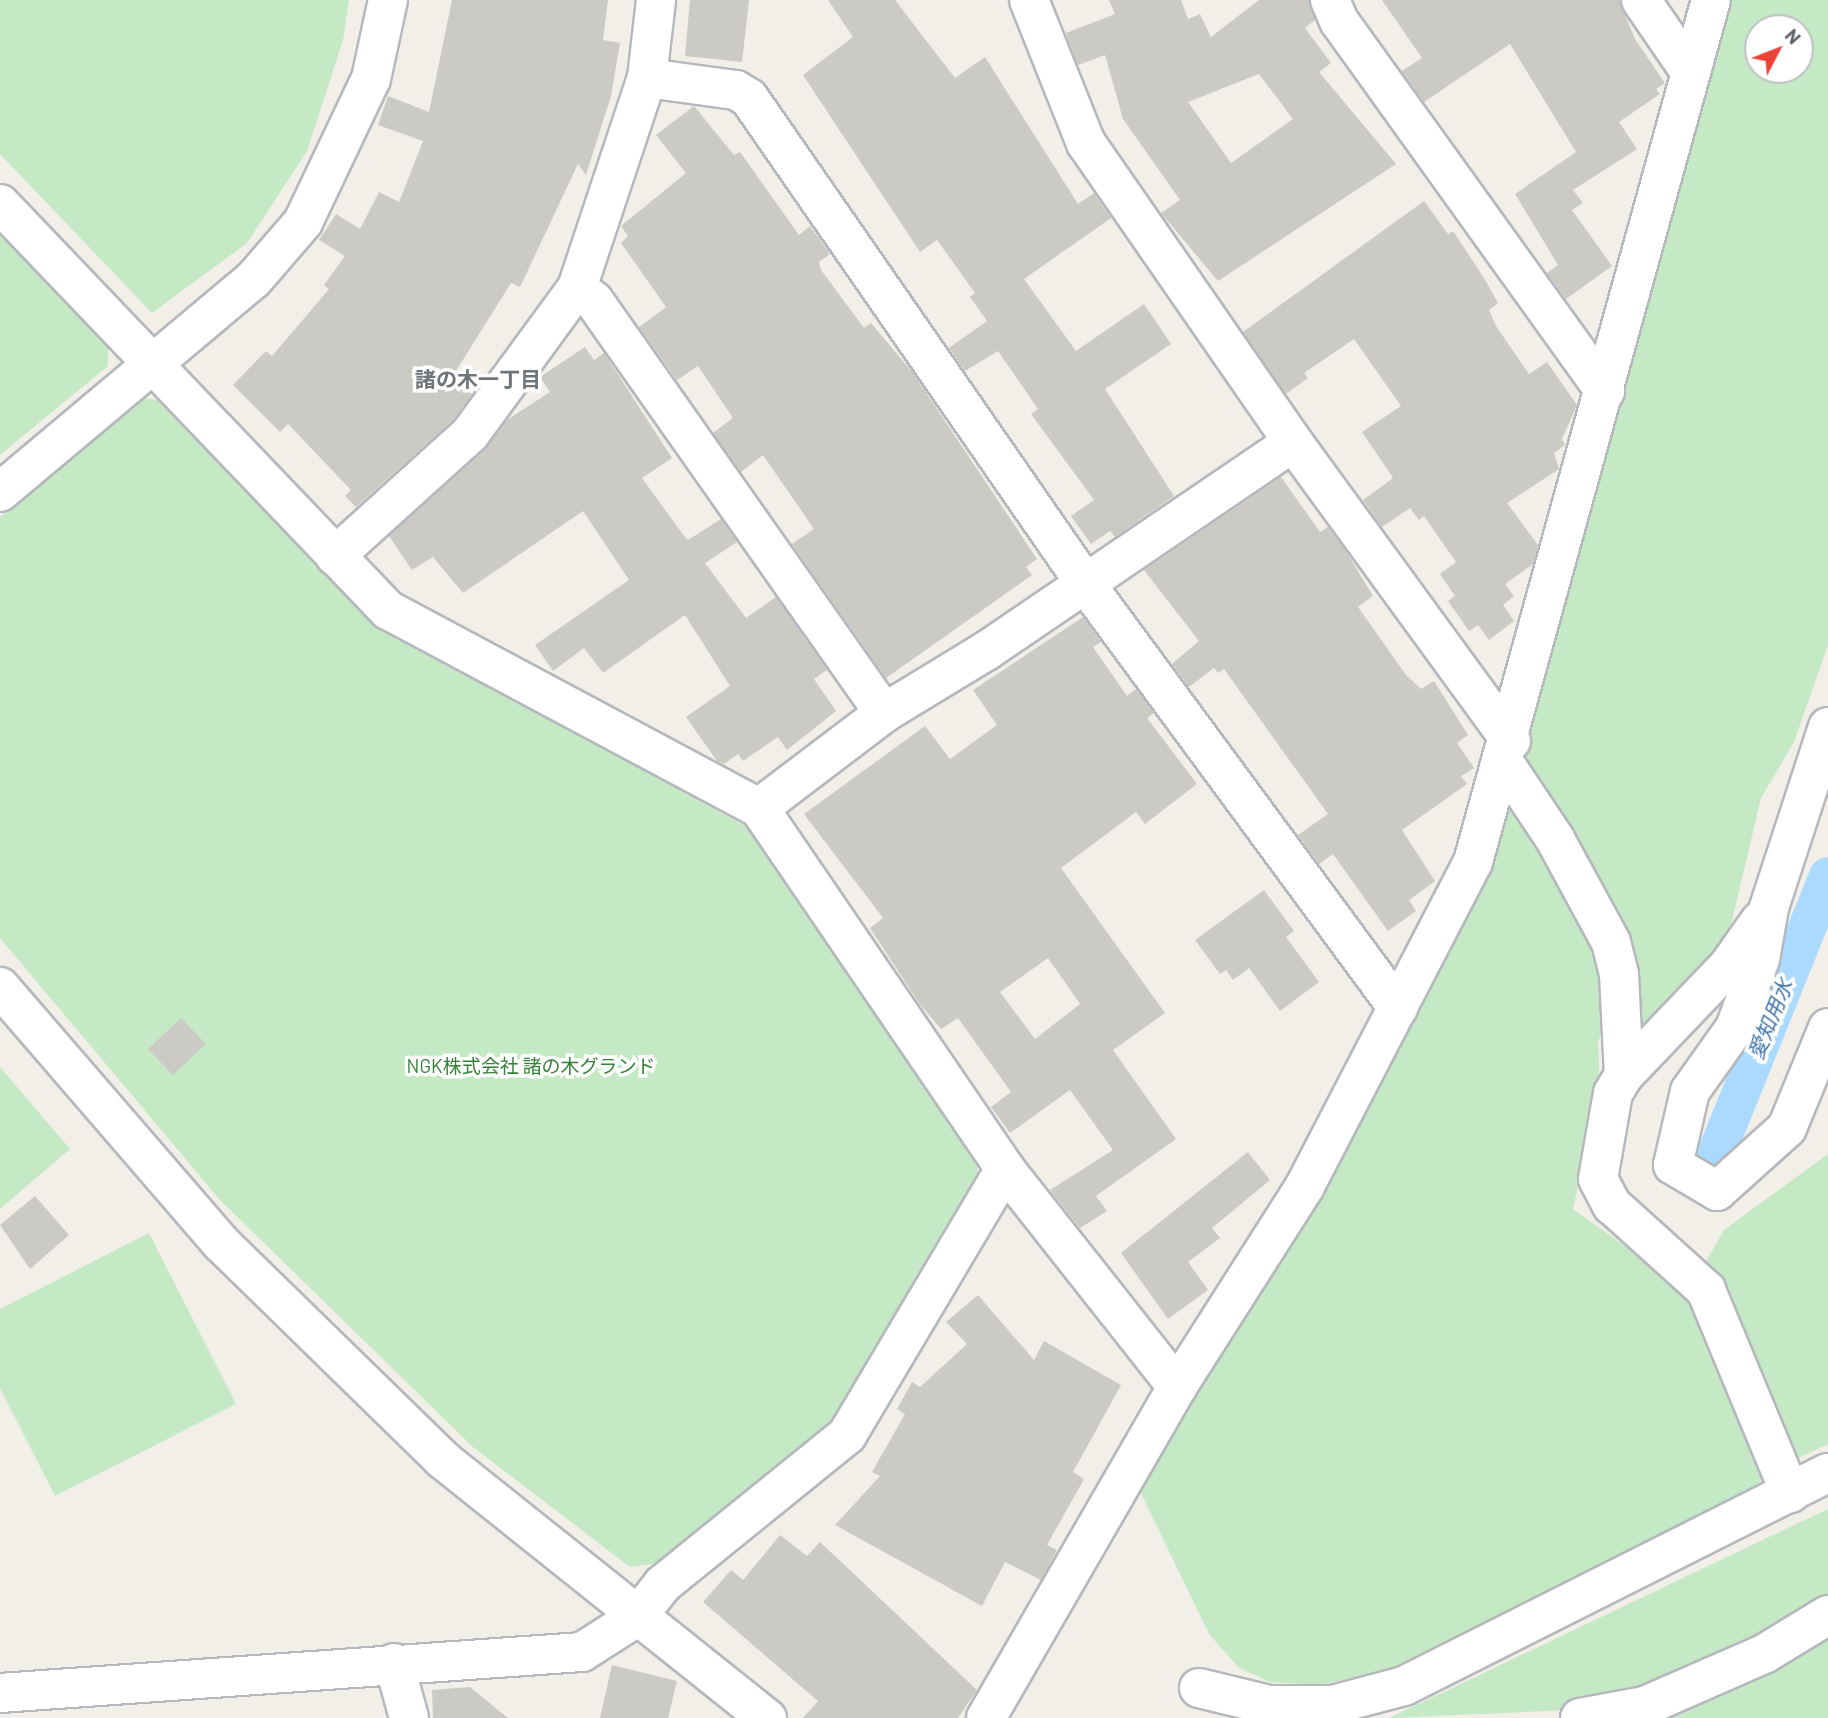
<!DOCTYPE html>
<meta charset="utf-8">
<style>
body{margin:0}
#map{position:relative;width:1828px;height:1718px;overflow:hidden;background:#f1efe8;font-family:Barlow,"Noto Sans JP",sans-serif}
div>[style]{position:absolute}
.green>*{inset:0;background:#c5e8c5}
.canal>*{height:38px;margin:-19px;padding:0 19px;transform-origin:19px;border-radius:19px;background:#aadaff}
.building>*{inset:0;background:#cccac5}
.roads{filter:drop-shadow(2px 0 #b5b8bc) drop-shadow(-2px 0 #b5b8bc) drop-shadow(0 2px #b5b8bc) drop-shadow(0 -2px #b5b8bc)}
.minor>*{height:38px;margin:-19px;padding:0 19px;transform-origin:19px;border-radius:19px;background:#fff}
span{translate:-50% -50%;white-space:nowrap;text-align:center;line-height:1.15;-webkit-text-stroke:7px #fff;paint-order:stroke}
.park-label{font-size:19px;color:#348238}
.neighbourhood-label{font-size:21px;color:#70757a;font-weight:700}
.water-label{font-size:21px;color:#4174aa;font-style:italic}
.north{position:absolute;left:1744px;top:14px;width:70px;height:70px;box-sizing:border-box;background:#fff;border:2px solid #bfc1c3;border-radius:50%;rotate:48deg;font-size:19px;font-weight:700;line-height:28px;text-align:center;color:#5f6368}
.north::after{content:'';display:block;margin:auto;width:24px;height:32px;background:#ea4335;clip-path:polygon(50% 0,100% 100%,50% 72%,0 100%)}
</style>
<div id="map">
<div class="green">
<div style="clip-path:polygon(0 0,349px 0,343px 40px,307px 151px,247px 243px,152px 313px,0 154px)"></div>
<div style="clip-path:polygon(evenodd,1729px 0,1828px 0,1828px 645px,1794px 742px,1761px 798px,1727px 942px,1630px 1051px,1630px 1013px,1519px 768px,1729px 0,1758px 28px,1800px 28px,1800px 70px,1758px 70px,1758px 28px)"></div>
<div style="clip-path:polygon(0 234px,108px 348px,108px 366px,0 455px)"></div>
<div style="clip-path:polygon(143px 398px,166px 401px,376px 623px,750px 829px,975px 1144px,978px 1176px,830px 1436px,666px 1562px,630px 1567px,473px 1447px,220px 1200px,0 938px,0 517px)"></div>
<div style="clip-path:polygon(1511px 790px,1596px 933px,1611px 1007px,1598px 1042px,1600px 1088px,1573px 1209px,1675px 1282px,1698px 1310px,1765px 1475px,1753px 1491px,1645px 1549px,1389px 1669px,1320px 1685px,1270px 1682px,1239px 1668px,1209px 1634px,1139px 1489px,1243px 1316px)"></div>
<div style="clip-path:polygon(0 1067px,70px 1149px,0 1209px)"></div>
<div style="clip-path:polygon(1828px 1154px,1828px 1444px,1792px 1461px,1707px 1260px,1724px 1230px)"></div>
<div style="clip-path:polygon(149px 1233px,236px 1404px,55px 1496px,0 1388px,0 1309px)"></div>
<div style="clip-path:polygon(1828px 1509px,1828px 1604px,1752px 1647px,1591px 1709px,1389px 1718px)"></div>
<div style="clip-path:polygon(1828px 1638px,1828px 1718px,1655px 1718px,1759px 1664px)"></div>
</div>
<div class="canal">
<div style="left:1713px;top:1162px;width:308px;rotate:-68.1deg"></div>
</div>
<div class="building">
<div style="clip-path:polygon(452px 0,608px 0,603px 40px,620px 43px,611px 96px,586px 175px,578px 164px,520px 287px,511px 283px,451px 379px,472px 394px,454px 419px,356px 507px,345px 496px,351px 490px,288px 424px,280px 432px,233px 385px,266px 351px,272px 356px,329px 289px,324px 285px,345px 256px,319px 240px,336px 214px,360px 229px,379px 192px,399px 202px,423px 141px,378px 125px,388px 96px,429px 112px)"></div>
<div style="clip-path:polygon(690px 0,749px 0,742px 62px,685px 56px)"></div>
<div style="clip-path:polygon(828px 0,895px 0,955px 78px,985px 57px,1078px 204px,1094px 193px,1111px 218px,1024px 279px,1076px 351px,1144px 304px,1171px 344px,1105px 389px,1174px 496px,1115px 537px,1110px 531px,1091px 544px,1071px 516px,1094px 500px,1031px 414px,1038px 409px,998px 351px,965px 371px,949px 348px,987px 321px,970px 297px,975px 293px,937px 240px,920px 252px,803px 75px,853px 37px)"></div>
<div style="clip-path:polygon(evenodd,1109px 0,1181px 0,1188px 19px,1200px 14px,1211px 37px,1259px 0,1309px 0,1315px 20px,1305px 28px,1331px 63px,1319px 72px,1396px 164px,1218px 281px,1161px 213px,1180px 200px,1123px 119px,1105px 55px,1078px 65px,1066px 33px,1115px 14px,1109px 0,1259px 74px,1293px 119px,1231px 163px,1188px 102px,1259px 74px)"></div>
<div style="clip-path:polygon(1382px 0,1619px 0,1635px 39px,1665px 83px,1656px 89px,1660px 94px,1619px 122px,1637px 149px,1573px 190px,1583px 203px,1572px 210px,1612px 266px,1566px 299px,1547px 273px,1558px 265px,1515px 194px,1576px 152px,1510px 44px,1424px 102px,1402px 71px,1422px 58px)"></div>
<div style="clip-path:polygon(694px 106px,734px 155px,740px 152px,799px 235px,810px 226px,830px 254px,819px 262px,821px 270px,864px 328px,871px 323px,913px 373px,1037px 559px,1026px 567px,1032px 575px,886px 678px,792px 544px,814px 529px,763px 455px,741px 472px,713px 433px,733px 418px,698px 366px,677px 380px,639px 327px,666px 307px,621px 243px,628px 236px,621px 226px,686px 173px,656px 135px)"></div>
<div style="clip-path:polygon(1424px 201px,1448px 234px,1453px 231px,1484px 278px,1498px 303px,1489px 310px,1496px 326px,1529px 374px,1547px 362px,1577px 405px,1562px 439px,1565px 445px,1554px 453px,1559px 469px,1507px 503px,1538px 545px,1533px 564px,1505px 584px,1514px 596px,1503px 605px,1514px 621px,1489px 640px,1478px 625px,1469px 631px,1448px 601px,1455px 596px,1440px 574px,1456px 562px,1424px 516px,1419px 520px,1410px 508px,1382px 527px,1363px 500px,1393px 478px,1362px 432px,1401px 406px,1354px 339px,1304px 373px,1308px 378px,1286px 394px,1243px 332px)"></div>
<div style="clip-path:polygon(585px 347px,594px 360px,604px 353px,672px 458px,642px 478px,684px 536px,688px 540px,721px 519px,737px 542px,705px 563px,746px 618px,776px 597px,827px 670px,814px 679px,836px 711px,787px 750px,778px 737px,743px 761px,738px 754px,724px 764px,717px 761px,686px 717px,730px 686px,685px 615px,603px 673px,584px 648px,553px 671px,535px 645px,629px 580px,583px 511px,463px 593px,433px 557px,412px 570px,389px 536px,485px 450px,507px 420px,550px 392px,540px 377px)"></div>
<div style="clip-path:polygon(1281px 477px,1320px 532px,1328px 527px,1347px 553px,1373px 596px,1358px 607px,1406px 675px,1421px 689px,1434px 681px,1468px 735px,1457px 743px,1474px 768px,1461px 776px,1467px 784px,1402px 830px,1435px 881px,1409px 900px,1416px 911px,1388px 931px,1333px 854px,1319px 864px,1298px 835px,1328px 814px,1224px 669px,1218px 673px,1214px 668px,1189px 687px,1172px 664px,1199px 641px,1144px 570px)"></div>
<div style="clip-path:polygon(evenodd,1083px 617px,1101px 642px,1093px 647px,1127px 696px,1136px 689px,1154px 713px,1147px 718px,1197px 784px,1145px 824px,1136px 812px,1061px 868px,1165px 1013px,1113px 1050px,1176px 1139px,1096px 1196px,1107px 1211px,1080px 1228px,1050px 1190px,1113px 1150px,1070px 1090px,1010px 1133px,991px 1107px,1011px 1092px,958px 1018px,941px 1029px,919px 1003px,870px 928px,883px 918px,804px 814px,925px 726px,950px 759px,997px 725px,973px 690px,1083px 617px,1048px 958px,1080px 1004px,1035px 1039px,1000px 992px,1048px 958px)"></div>
<div style="clip-path:polygon(1264px 890px,1294px 931px,1286px 937px,1319px 982px,1280px 1011px,1249px 968px,1233px 980px,1226px 970px,1220px 974px,1195px 940px)"></div>
<div style="clip-path:polygon(181px 1018px,206px 1044px,173px 1075px,148px 1049px)"></div>
<div style="clip-path:polygon(1248px 1152px,1270px 1180px,1212px 1228px,1220px 1238px,1188px 1262px,1208px 1290px,1168px 1319px,1121px 1253px)"></div>
<div style="clip-path:polygon(35px 1196px,69px 1235px,30px 1269px,0 1225px)"></div>
<div style="clip-path:polygon(978px 1295px,1034px 1360px,1044px 1341px,1121px 1385px,1073px 1472px,1084px 1479px,1047px 1545px,1057px 1550px,1041px 1580px,1005px 1562px,982px 1606px,835px 1525px,880px 1476px,872px 1472px,905px 1414px,897px 1409px,912px 1382px,920px 1387px,967px 1344px,946px 1322px)"></div>
<div style="clip-path:polygon(780px 1535px,807px 1556px,820px 1542px,977px 1690px,958px 1718px,803px 1718px,818px 1701px,703px 1602px,731px 1570px,743px 1580px)"></div>
<div style="clip-path:polygon(612px 1665px,677px 1681px,668px 1718px,600px 1718px)"></div>
<div style="clip-path:polygon(470px 1687px,508px 1718px,433px 1718px,432px 1690px)"></div>
</div>
<div class="roads">
<div class="minor">
<div style="left:1029px;top:0;width:154px;rotate:68.3deg"></div>
<div style="left:1086px;top:143px;width:364px;rotate:55.3deg"></div>
<div style="left:1293px;top:442px;width:370px;rotate:53.9deg"></div>
<div style="left:1330px;top:0;width:23px;rotate:67deg"></div>
<div style="left:1339px;top:21px;width:456px;rotate:54.3deg"></div>
<div style="left:1641px;top:0;width:88px;rotate:55.6deg"></div>
<div style="left:647px;top:78px;width:90px;rotate:7.7deg"></div>
<div style="left:736px;top:90px;width:15px;rotate:32deg"></div>
<div style="left:749px;top:98px;width:590px;rotate:55.29deg"></div>
<div style="left:1085px;top:583px;width:528px;rotate:53.63deg"></div>
<div style="left:0;top:204px;width:562px;rotate:46.3deg"></div>
<div style="left:388px;top:610px;width:421px;rotate:28.1deg"></div>
<div style="left:759px;top:808px;width:437px;rotate:55.7deg"></div>
<div style="left:1005px;top:1169px;width:278px;rotate:51.7deg"></div>
<div style="left:577px;top:288px;width:21px;rotate:37deg"></div>
<div style="left:594px;top:301px;width:504px;rotate:54.86deg"></div>
<div style="left:0;top:492px;width:330px;rotate:-40deg"></div>
<div style="left:253px;top:280px;width:77px;rotate:-49.2deg"></div>
<div style="left:303px;top:222px;width:158px;rotate:-64.6deg"></div>
<div style="left:371px;top:79px;width:81px;rotate:-77.9deg"></div>
<div style="left:335px;top:556px;width:182px;rotate:-42.1deg"></div>
<div style="left:470px;top:434px;width:181px;rotate:-53.8deg"></div>
<div style="left:577px;top:288px;width:221px;rotate:-71.6deg"></div>
<div style="left:647px;top:78px;width:79px;rotate:-83.4deg"></div>
<div style="left:1828px;top:727px;width:190px;rotate:108.1deg"></div>
<div style="left:1769px;top:908px;width:52px;rotate:100deg"></div>
<div style="left:1760px;top:959px;width:73px;rotate:109.9deg"></div>
<div style="left:1735px;top:1028px;width:77px;rotate:125.5deg"></div>
<div style="left:1690px;top:1091px;width:76px;rotate:102.9deg"></div>
<div style="left:1673px;top:1165px;width:51px;rotate:30.6deg"></div>
<div style="left:1717px;top:1191px;width:94px;rotate:-42deg"></div>
<div style="left:1787px;top:1128px;width:108px;rotate:-67.7deg"></div>
<div style="left:1505px;top:764px;width:90px;rotate:56.3deg"></div>
<div style="left:1555px;top:839px;width:117px;rotate:61.5deg"></div>
<div style="left:1611px;top:942px;width:33px;rotate:76deg"></div>
<div style="left:1619px;top:974px;width:101px;rotate:87.2deg"></div>
<div style="left:1624px;top:1075px;width:21px;rotate:121deg"></div>
<div style="left:1613px;top:1093px;width:87px;rotate:99.9deg"></div>
<div style="left:1598px;top:1179px;width:30px;rotate:62deg"></div>
<div style="left:1612px;top:1205px;width:127px;rotate:42.1deg"></div>
<div style="left:1706px;top:1290px;width:220px;rotate:67.5deg"></div>
<div style="left:759px;top:808px;width:157px;rotate:-37.2deg"></div>
<div style="left:884px;top:713px;width:119px;rotate:-31.3deg"></div>
<div style="left:986px;top:651px;width:371px;rotate:-34.2deg"></div>
<div style="left:0;top:987px;width:338px;rotate:49.2deg"></div>
<div style="left:221px;top:1243px;width:309px;rotate:44.3deg"></div>
<div style="left:442px;top:1459px;width:416px;rotate:38.6deg"></div>
<div style="left:1624px;top:1075px;width:152px;rotate:-46.3deg"></div>
<div style="left:1729px;top:965px;width:54px;rotate:-54.8deg"></div>
<div style="left:394px;top:1663px;width:57px;rotate:74.7deg"></div>
<div style="left:1199px;top:1688px;width:72px;rotate:13.7deg"></div>
<div style="left:1269px;top:1705px;width:63px"></div>
<div style="left:1332px;top:1705px;width:74px;rotate:-14.8deg"></div>
<div style="left:1404px;top:1686px;width:474px;rotate:-26.7deg"></div>
<div style="left:0;top:1693px;width:583px;rotate:-4.03deg"></div>
<div style="left:582px;top:1652px;width:65px;rotate:-32.5deg"></div>
<div style="left:637px;top:1617px;width:42px;rotate:-51.8deg"></div>
<div style="left:663px;top:1584px;width:237px;rotate:-39deg"></div>
<div style="left:847px;top:1435px;width:309px;rotate:-59.3deg"></div>
<div style="left:986px;top:1718px;width:382px;rotate:-60deg"></div>
<div style="left:1177px;top:1387px;width:238px;rotate:-57.5deg"></div>
<div style="left:1305px;top:1186px;width:365px;rotate:-62.6deg"></div>
<div style="left:1473px;top:862px;width:894px;rotate:-74.57deg"></div>
<div style="left:1580px;top:1718px;width:66px;rotate:-10.5deg"></div>
<div style="left:1645px;top:1706px;width:130px;rotate:-23.6deg"></div>
<div style="left:1764px;top:1654px;width:75px;rotate:-31.4deg"></div>
</div>
</div>
<div class="park-label">
<span style="left:531px;top:1066px">NGK株式会社 諸の木グランド</span>
</div>
<div class="neighbourhood-label">
<span style="left:478px;top:379px">諸の木一丁目</span>
</div>
<div class="water-label">
<span style="left:1770px;top:1019px;rotate:-68deg">愛知用水</span>
</div>
<div class="north">N</div>
</div>
